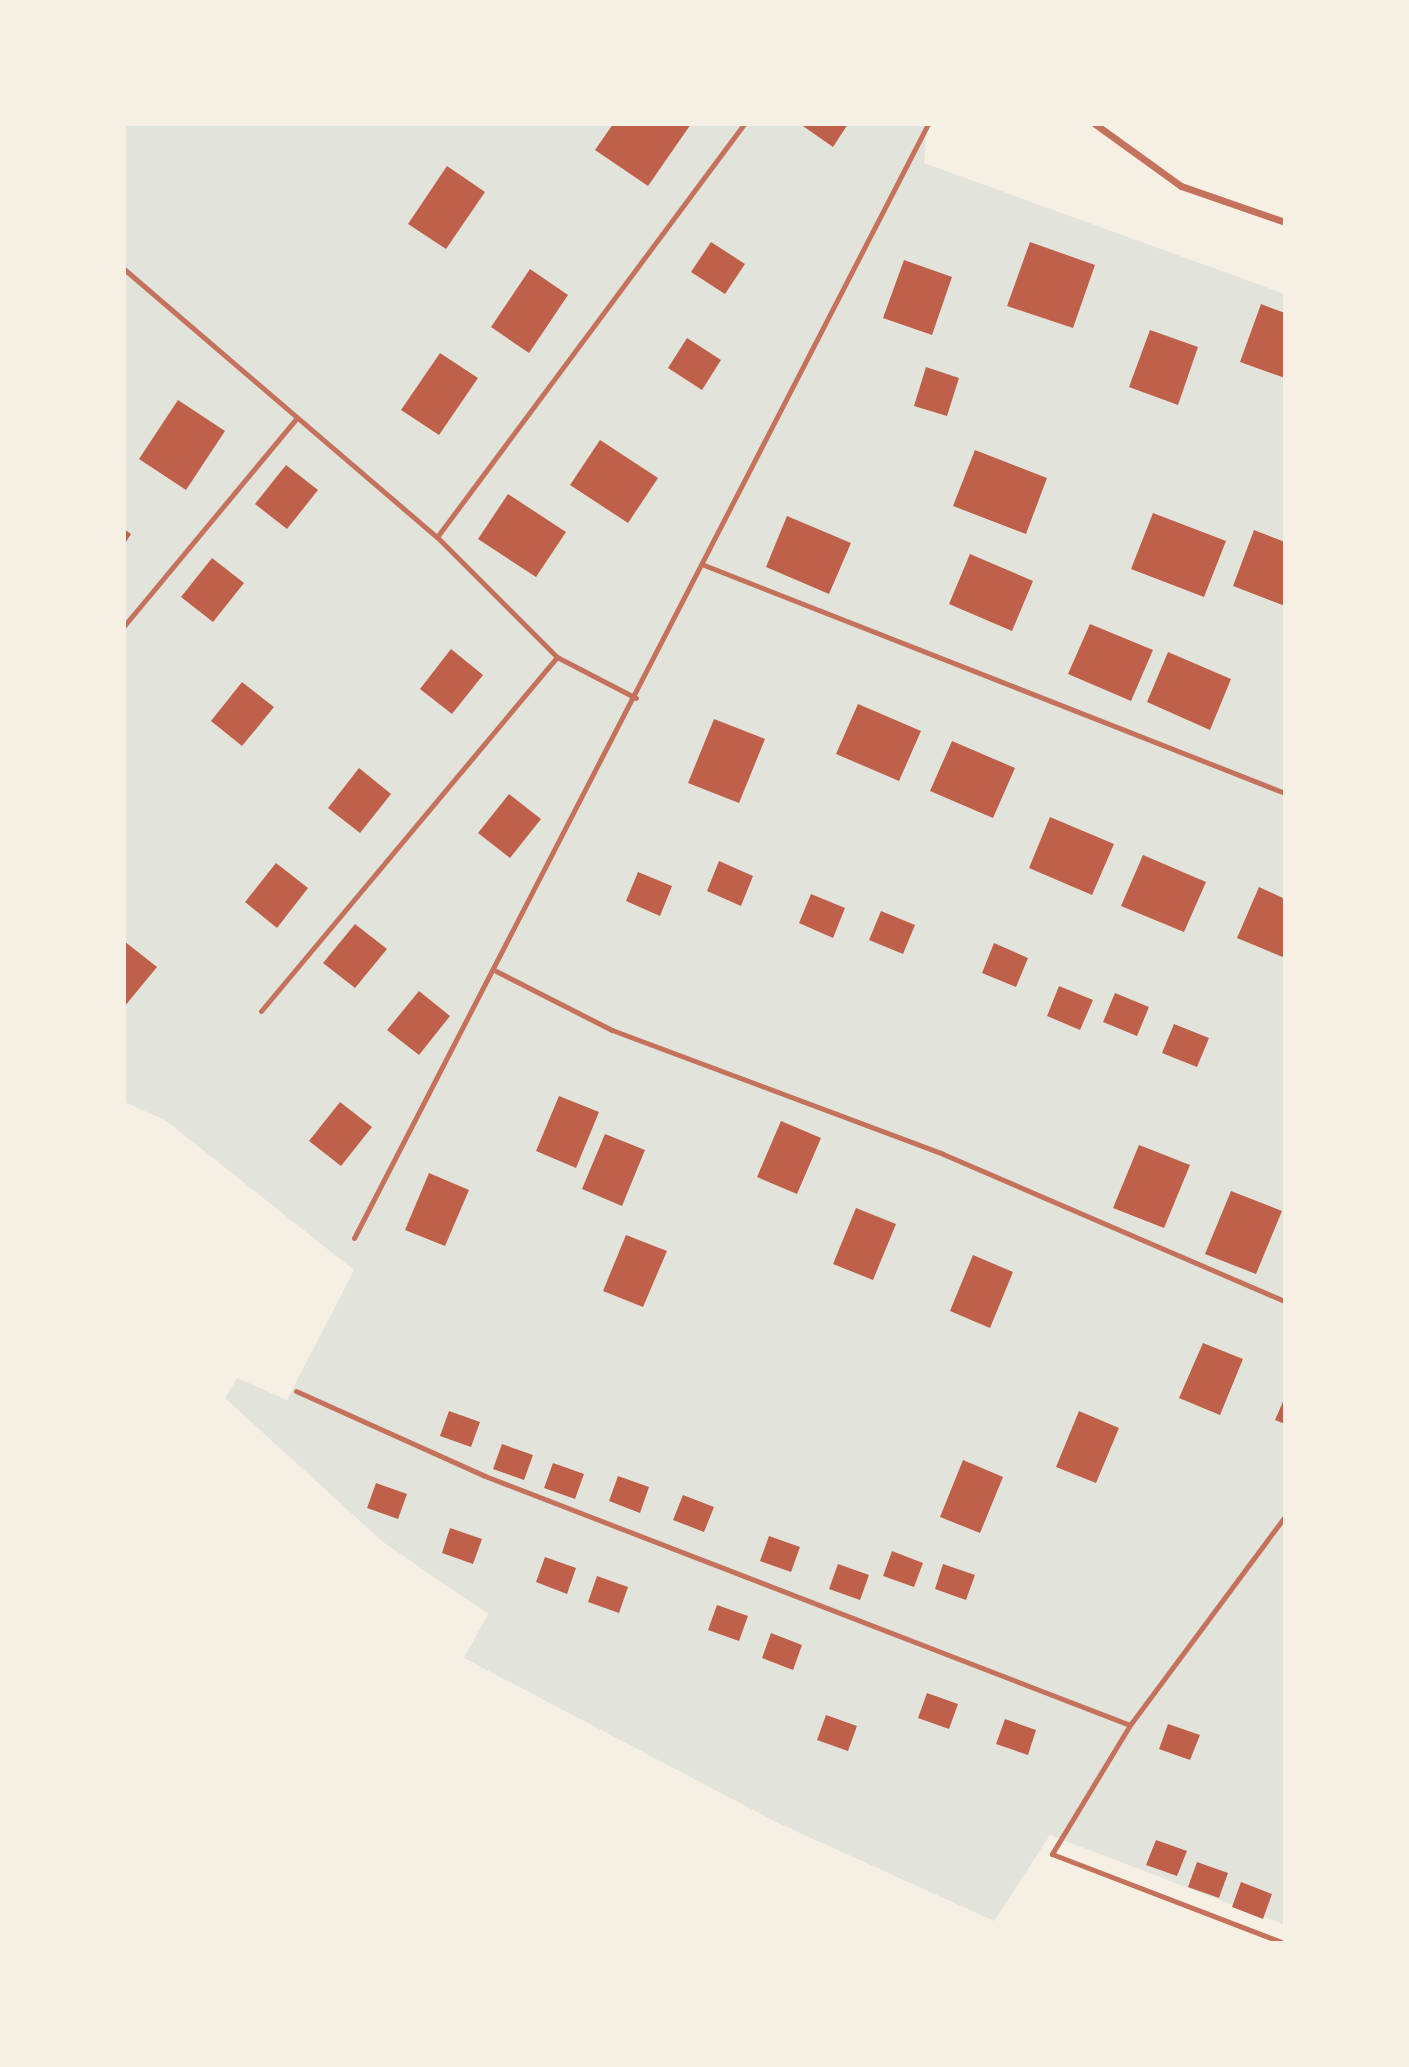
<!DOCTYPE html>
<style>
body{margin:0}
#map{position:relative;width:1409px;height:2067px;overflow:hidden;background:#f6efe4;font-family:Roboto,sans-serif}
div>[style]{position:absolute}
.green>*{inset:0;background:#e2e4dc}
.building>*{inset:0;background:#bf614a}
.service>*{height:5px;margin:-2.5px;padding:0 2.5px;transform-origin:2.5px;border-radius:2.5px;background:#c5725c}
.minor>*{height:7px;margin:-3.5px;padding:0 3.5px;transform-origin:3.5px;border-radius:3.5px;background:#c5725c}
span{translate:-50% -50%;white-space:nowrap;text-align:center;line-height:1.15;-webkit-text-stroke:5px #f6efe4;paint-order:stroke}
.frame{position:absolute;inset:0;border:126px solid #f6efe4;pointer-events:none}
</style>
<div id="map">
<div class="green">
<div style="clip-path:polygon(124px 124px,927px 124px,924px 163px,1285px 294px,1285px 1925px,1050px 1835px,994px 1921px,778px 1823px,464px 1658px,488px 1614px,383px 1542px,225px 1398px,237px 1378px,287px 1400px,354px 1270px,165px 1120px,124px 1102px)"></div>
</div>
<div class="building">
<div style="clip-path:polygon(613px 124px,691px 124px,648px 186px,595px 150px)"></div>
<div style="clip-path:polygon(800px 124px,848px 124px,833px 147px)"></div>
<div style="clip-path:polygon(447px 166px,485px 192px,446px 249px,408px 224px)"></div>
<div style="clip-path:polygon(711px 242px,745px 264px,725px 294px,691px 272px)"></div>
<div style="clip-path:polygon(1030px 242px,1095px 265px,1073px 328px,1007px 306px)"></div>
<div style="clip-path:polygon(904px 260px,952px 277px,932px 335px,883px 318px)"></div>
<div style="clip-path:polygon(530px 269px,568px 295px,529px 353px,491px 327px)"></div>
<div style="clip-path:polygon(1261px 304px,1285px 313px,1285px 378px,1240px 362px)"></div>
<div style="clip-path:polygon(1150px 330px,1198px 347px,1178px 405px,1129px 387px)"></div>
<div style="clip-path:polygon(687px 338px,721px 360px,702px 390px,668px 368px)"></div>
<div style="clip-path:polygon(440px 353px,478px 378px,439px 435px,401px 410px)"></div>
<div style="clip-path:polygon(926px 367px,959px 378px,947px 416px,914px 406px)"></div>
<div style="clip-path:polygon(178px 400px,225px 431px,186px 490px,139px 459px)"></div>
<div style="clip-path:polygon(600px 440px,658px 478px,628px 523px,570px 485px)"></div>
<div style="clip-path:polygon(975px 450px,1047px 478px,1026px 534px,953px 506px)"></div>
<div style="clip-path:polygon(286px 465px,318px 490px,287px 529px,255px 504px)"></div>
<div style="clip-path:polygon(508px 494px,566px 532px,536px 577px,478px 539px)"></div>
<div style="clip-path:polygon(1153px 513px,1226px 541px,1204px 597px,1131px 569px)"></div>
<div style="clip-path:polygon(787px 516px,851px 543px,829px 594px,766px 567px)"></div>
<div style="clip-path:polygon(124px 529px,131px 534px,124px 545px)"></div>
<div style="clip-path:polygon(1254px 530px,1285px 542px,1285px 606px,1233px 586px)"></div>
<div style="clip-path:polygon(970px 554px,1033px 581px,1012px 631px,949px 604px)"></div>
<div style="clip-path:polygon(212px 558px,244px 583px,213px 622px,181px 597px)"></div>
<div style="clip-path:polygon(1090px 624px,1153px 650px,1131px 701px,1068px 674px)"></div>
<div style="clip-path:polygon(451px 649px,483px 675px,452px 714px,420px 689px)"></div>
<div style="clip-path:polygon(1168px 652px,1231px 679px,1210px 730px,1147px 702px)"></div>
<div style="clip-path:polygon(242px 682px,274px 707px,242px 746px,211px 721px)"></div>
<div style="clip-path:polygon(858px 704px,921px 731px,899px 781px,836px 754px)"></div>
<div style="clip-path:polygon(714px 719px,765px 739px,739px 803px,688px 783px)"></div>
<div style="clip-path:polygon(952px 741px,1015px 768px,993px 818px,930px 791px)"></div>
<div style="clip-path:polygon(359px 768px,391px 794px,360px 833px,328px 808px)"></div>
<div style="clip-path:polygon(509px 794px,541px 819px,510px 858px,478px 833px)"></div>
<div style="clip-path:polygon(1050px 817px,1114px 844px,1092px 895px,1029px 868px)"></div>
<div style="clip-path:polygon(1143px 855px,1206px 882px,1184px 932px,1121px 906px)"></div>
<div style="clip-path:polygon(719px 861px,753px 876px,741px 906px,707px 891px)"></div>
<div style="clip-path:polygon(276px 863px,308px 888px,277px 928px,245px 902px)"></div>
<div style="clip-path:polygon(638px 872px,672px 886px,660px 916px,626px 901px)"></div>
<div style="clip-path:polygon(1259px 887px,1285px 899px,1285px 958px,1237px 938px)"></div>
<div style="clip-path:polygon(811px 894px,845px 908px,833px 938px,799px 923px)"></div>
<div style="clip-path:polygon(881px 911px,915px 925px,903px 954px,869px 940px)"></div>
<div style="clip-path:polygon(355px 924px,387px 949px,355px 988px,323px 963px)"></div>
<div style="clip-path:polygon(124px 941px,157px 967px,124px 1007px)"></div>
<div style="clip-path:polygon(994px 943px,1028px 958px,1016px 987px,982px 973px)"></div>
<div style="clip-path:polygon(1059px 986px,1093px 1000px,1080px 1030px,1047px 1016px)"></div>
<div style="clip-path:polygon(419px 991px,450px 1016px,419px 1055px,387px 1030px)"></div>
<div style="clip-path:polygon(1115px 993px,1149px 1007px,1137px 1036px,1103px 1022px)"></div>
<div style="clip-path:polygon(1174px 1024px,1209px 1038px,1197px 1067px,1162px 1053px)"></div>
<div style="clip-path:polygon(559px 1096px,599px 1112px,576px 1168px,536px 1151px)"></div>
<div style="clip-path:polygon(340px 1102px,372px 1127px,341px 1166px,309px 1141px)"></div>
<div style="clip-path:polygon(781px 1121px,821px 1138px,797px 1194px,757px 1177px)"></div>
<div style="clip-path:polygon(605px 1134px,645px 1150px,622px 1206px,582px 1189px)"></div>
<div style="clip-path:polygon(1139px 1145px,1190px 1165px,1164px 1228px,1113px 1208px)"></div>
<div style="clip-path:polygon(429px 1173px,469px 1190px,445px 1246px,405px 1230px)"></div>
<div style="clip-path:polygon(1231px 1191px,1282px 1211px,1256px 1274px,1205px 1254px)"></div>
<div style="clip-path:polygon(856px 1208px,896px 1224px,873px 1280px,833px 1264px)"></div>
<div style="clip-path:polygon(626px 1235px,667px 1251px,643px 1307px,603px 1291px)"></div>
<div style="clip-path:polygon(973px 1255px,1013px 1272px,990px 1328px,950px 1311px)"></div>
<div style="clip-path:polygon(1203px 1343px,1243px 1359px,1220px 1415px,1179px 1398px)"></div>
<div style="clip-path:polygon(1285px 1397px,1285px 1424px,1275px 1420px)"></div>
<div style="clip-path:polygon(449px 1411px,480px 1422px,471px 1447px,440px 1436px)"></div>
<div style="clip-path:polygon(1079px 1411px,1119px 1428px,1096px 1483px,1056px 1467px)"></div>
<div style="clip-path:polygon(502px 1444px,533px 1455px,524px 1480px,493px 1469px)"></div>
<div style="clip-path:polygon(963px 1460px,1003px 1477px,980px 1533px,940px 1517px)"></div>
<div style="clip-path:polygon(553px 1463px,584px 1474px,575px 1499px,544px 1488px)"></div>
<div style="clip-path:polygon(618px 1476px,649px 1487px,640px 1513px,609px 1501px)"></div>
<div style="clip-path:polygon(376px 1483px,407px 1494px,398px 1519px,367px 1508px)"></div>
<div style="clip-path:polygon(683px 1495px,714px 1507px,704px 1532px,673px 1520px)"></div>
<div style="clip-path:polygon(450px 1528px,482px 1539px,473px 1564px,442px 1553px)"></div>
<div style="clip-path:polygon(769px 1536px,800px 1547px,791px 1572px,760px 1561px)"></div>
<div style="clip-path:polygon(892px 1551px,923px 1563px,914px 1587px,883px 1576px)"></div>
<div style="clip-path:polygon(545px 1557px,576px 1568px,567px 1594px,536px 1582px)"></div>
<div style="clip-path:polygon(838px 1564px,869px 1575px,860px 1600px,829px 1589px)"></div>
<div style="clip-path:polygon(943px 1564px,975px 1575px,966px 1600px,935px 1589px)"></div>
<div style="clip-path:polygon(597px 1576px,628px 1587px,619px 1613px,588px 1602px)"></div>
<div style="clip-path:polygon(717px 1605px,748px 1616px,739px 1641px,708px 1630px)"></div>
<div style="clip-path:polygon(771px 1633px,802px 1645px,793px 1670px,762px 1658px)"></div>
<div style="clip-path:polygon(927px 1693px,958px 1704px,949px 1729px,918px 1718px)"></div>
<div style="clip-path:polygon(826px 1715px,857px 1726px,848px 1751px,817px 1740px)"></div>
<div style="clip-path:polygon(1005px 1719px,1036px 1730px,1028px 1755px,996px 1744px)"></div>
<div style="clip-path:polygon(1168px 1724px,1200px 1735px,1190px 1760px,1159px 1749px)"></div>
<div style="clip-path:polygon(1156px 1840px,1187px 1851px,1177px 1876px,1146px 1865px)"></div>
<div style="clip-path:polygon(1197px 1862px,1228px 1873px,1219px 1898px,1188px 1887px)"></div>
<div style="clip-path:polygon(1241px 1882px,1272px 1894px,1263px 1919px,1232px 1907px)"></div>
</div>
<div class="service">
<div style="left:124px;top:269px;width:412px;rotate:40.6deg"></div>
<div style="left:437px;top:537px;width:170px;rotate:45deg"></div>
<div style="left:557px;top:657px;width:89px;rotate:27.4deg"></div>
<div style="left:437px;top:537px;width:515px;rotate:-53.38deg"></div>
<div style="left:704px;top:565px;width:624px;rotate:21.43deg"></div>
<div style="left:124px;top:626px;width:268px;rotate:-50.3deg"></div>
<div style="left:496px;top:971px;width:130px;rotate:27deg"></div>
<div style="left:612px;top:1030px;width:353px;rotate:20.5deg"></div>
<div style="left:943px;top:1154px;width:372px;rotate:23.3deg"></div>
<div style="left:261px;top:1011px;width:461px;rotate:-50.1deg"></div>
<div style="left:354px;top:1238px;width:1253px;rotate:-62.74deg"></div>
<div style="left:296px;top:1391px;width:207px;rotate:24.2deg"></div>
<div style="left:485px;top:1476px;width:691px;rotate:21.11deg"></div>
<div style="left:1130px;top:1725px;width:151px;rotate:121.2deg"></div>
<div style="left:1052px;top:1854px;width:248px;rotate:21deg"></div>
<div style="left:1130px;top:1725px;width:260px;rotate:-53.4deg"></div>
</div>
<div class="minor">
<div style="left:1095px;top:124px;width:106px;rotate:35.8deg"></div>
<div style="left:1181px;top:186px;width:110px;rotate:19.1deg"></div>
</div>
<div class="frame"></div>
</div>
